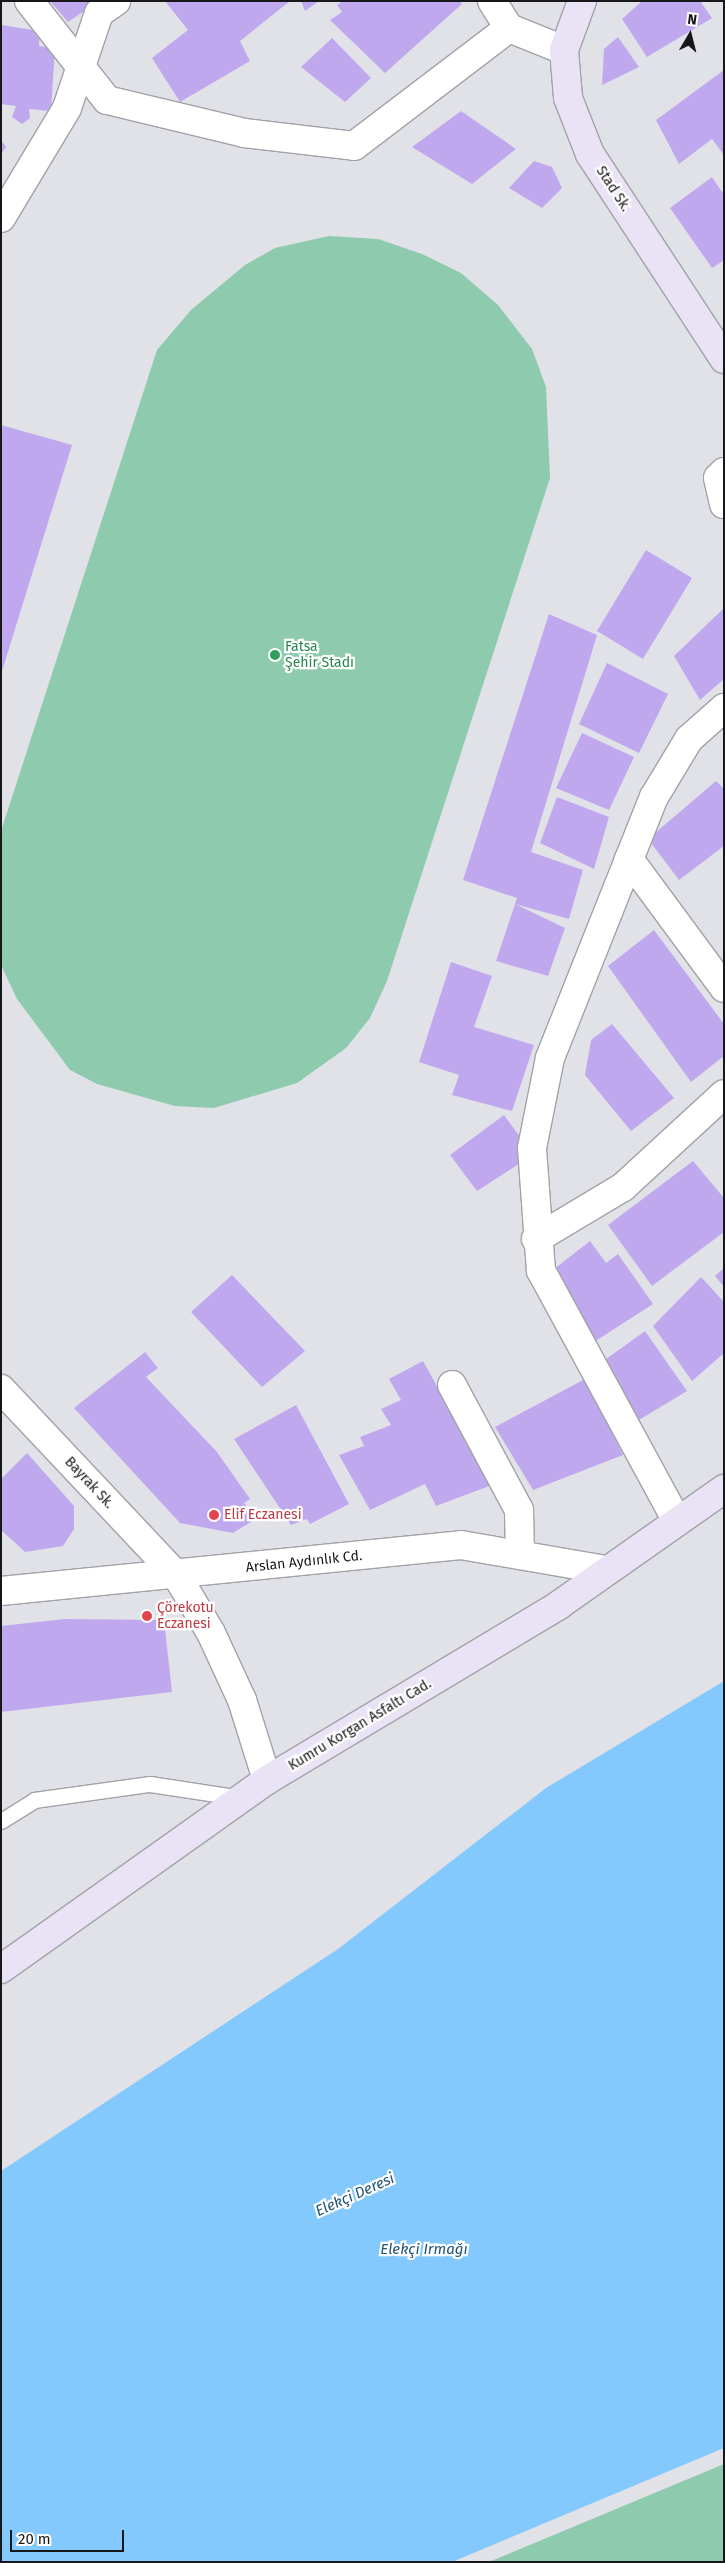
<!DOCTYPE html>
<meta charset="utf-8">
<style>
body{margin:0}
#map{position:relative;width:725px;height:2563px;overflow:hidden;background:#e1e2e8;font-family:"Fira Sans",sans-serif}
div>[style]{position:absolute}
.green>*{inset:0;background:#8dcaae}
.water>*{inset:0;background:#84c9fd}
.building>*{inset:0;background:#c0a8ee}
.roads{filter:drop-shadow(1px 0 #a1a2a7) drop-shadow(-1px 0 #a1a2a7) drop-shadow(0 1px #a1a2a7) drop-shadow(0 -1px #a1a2a7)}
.service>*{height:15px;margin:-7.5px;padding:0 7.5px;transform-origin:7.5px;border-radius:7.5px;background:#fff}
.minor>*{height:28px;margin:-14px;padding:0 14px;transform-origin:14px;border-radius:14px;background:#fff}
.tertiary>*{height:28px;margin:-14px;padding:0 14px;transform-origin:14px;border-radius:14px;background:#fff}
.secondary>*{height:28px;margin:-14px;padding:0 14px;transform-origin:14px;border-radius:14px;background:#eae3f6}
.dots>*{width:14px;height:14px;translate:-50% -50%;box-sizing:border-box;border:2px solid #fff;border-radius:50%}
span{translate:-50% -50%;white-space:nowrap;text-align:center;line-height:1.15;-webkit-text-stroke:4.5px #fff;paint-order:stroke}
.street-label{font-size:14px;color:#171719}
.leisure-label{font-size:14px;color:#27864d}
.left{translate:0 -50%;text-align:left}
.health-label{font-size:14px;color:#be3a42}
.water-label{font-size:15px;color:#215476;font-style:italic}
.frame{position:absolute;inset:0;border:2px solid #171719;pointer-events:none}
.north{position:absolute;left:665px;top:10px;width:50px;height:50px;-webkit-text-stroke:4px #fff;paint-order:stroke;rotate:8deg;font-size:14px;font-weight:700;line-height:20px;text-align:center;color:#171719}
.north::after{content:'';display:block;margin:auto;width:18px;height:22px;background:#171719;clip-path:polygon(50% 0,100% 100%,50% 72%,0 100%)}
.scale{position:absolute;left:10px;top:2530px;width:114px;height:22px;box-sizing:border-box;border:2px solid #171719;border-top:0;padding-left:6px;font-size:15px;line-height:18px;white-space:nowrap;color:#171719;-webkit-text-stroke:4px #fff;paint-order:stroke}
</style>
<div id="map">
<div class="green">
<div style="clip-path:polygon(329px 236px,378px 239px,422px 254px,461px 273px,498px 305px,532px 349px,546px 387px,550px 478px,387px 981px,370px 1018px,346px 1048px,297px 1083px,214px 1108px,175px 1106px,97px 1084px,70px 1070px,17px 999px,1px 965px,1px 831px,157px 350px,191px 310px,245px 265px,275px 248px)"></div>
<div style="clip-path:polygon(724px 2464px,724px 2562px,489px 2562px)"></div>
</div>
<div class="water">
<div style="clip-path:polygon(724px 1681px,724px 2448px,452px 2562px,1px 2562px,1px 2171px,338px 1949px,546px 1788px)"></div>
</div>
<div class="building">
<div style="clip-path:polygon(50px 1px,99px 1px,68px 22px)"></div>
<div style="clip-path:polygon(165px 1px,290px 1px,240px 41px,250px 61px,180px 102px,152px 58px,188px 30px)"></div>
<div style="clip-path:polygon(301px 1px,319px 1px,305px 11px)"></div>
<div style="clip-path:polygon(343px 1px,459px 1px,462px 4px,385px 73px,330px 20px,342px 12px,337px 5px)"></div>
<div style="clip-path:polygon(642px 1px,700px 1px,712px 18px,647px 57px,622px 19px)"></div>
<div style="clip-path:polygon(1px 25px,40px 31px,39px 46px,55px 48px,51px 111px,29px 109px,30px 118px,22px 124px,12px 117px,16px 106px,1px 104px)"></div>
<div style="clip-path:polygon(618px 37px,639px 67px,602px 85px,604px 49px)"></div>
<div style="clip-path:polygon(332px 38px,371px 78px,345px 102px,301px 67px)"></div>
<div style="clip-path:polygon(724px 70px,724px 155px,712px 139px,679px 164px,656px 120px)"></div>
<div style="clip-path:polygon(461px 111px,516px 149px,472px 184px,412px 147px)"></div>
<div style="clip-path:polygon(1px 140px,6px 147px,1px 154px)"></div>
<div style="clip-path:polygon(534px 161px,552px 167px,562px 188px,542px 208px,509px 188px)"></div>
<div style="clip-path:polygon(712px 177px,724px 195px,724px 260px,712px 268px,670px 208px)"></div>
<div style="clip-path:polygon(1px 425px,72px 445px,2px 671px,1px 671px)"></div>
<div style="clip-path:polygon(646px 550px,692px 578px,643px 659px,597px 631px)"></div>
<div style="clip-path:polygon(724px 608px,724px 679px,700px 700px,674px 656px)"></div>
<div style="clip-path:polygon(549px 614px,597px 635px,531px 852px,583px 870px,569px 919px,515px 904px,565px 928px,548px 976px,496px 961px,517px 898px,463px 880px)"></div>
<div style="clip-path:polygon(607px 663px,668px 694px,639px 753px,579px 724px)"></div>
<div style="clip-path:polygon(582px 733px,634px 757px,609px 810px,556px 788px)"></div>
<div style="clip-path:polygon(716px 781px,724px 789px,724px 846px,679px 880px,648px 839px)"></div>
<div style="clip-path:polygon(557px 797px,609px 817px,594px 869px,540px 843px)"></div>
<div style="clip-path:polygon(654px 930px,724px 1024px,724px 1056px,691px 1082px,608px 966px)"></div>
<div style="clip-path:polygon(451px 962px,492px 976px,474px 1027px,534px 1045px,512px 1111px,452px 1095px,459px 1075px,419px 1062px)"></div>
<div style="clip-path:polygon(612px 1024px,674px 1098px,631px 1131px,585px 1075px,591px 1040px)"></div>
<div style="clip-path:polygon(504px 1115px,526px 1145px,525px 1160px,477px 1191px,450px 1155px)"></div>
<div style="clip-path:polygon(693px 1161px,724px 1198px,724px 1232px,652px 1286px,608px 1225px)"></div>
<div style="clip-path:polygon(590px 1241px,606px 1263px,618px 1254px,653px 1304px,594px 1342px,549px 1273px)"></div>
<div style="clip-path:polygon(724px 1268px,724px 1287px,715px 1276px)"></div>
<div style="clip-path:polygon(232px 1275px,305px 1351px,262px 1387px,191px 1312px)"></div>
<div style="clip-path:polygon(701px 1277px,724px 1302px,724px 1353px,692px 1381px,653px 1326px)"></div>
<div style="clip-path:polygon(645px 1331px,687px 1391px,639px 1420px,602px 1362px)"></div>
<div style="clip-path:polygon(145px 1352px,158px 1368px,146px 1377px,217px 1452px,250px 1499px,244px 1503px,257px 1518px,233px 1533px,180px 1523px,74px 1408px)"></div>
<div style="clip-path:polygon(423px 1361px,492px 1485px,436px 1506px,425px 1484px,370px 1510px,339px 1455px,364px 1446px,360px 1437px,391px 1425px,381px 1409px,401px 1400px,389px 1379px)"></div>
<div style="clip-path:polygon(585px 1379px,623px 1455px,533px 1490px,495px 1427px)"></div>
<div style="clip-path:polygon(296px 1405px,349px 1504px,310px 1524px,307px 1519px,291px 1525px,234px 1439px)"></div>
<div style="clip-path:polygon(27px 1453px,74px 1506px,74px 1529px,63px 1546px,25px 1552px,1px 1530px,1px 1479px)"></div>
<div style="clip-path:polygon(65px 1619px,164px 1620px,172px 1692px,1px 1712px,1px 1626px)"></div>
</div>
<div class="roads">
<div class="service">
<div style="left:1px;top:1821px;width:39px;rotate:-32deg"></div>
<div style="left:34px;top:1800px;width:117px;rotate:-7.9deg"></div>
<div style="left:150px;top:1784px;width:92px;rotate:8.7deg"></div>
</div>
<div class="minor">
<div style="left:29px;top:1px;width:126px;rotate:51.8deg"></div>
<div style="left:107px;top:100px;width:141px;rotate:13.5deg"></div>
<div style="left:244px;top:133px;width:111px;rotate:6.7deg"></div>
<div style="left:354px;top:146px;width:195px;rotate:-37.3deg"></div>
<div style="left:492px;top:1px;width:32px;rotate:58deg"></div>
<div style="left:509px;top:28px;width:59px;rotate:21.8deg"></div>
<div style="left:1px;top:218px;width:128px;rotate:-59deg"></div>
<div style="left:67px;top:108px;width:100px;rotate:-71.4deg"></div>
<div style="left:99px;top:13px;width:21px;rotate:-35deg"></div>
<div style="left:724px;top:472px;width:8px;rotate:135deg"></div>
<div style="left:718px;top:478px;width:27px;rotate:77deg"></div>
<div style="left:629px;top:859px;width:160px;rotate:53.6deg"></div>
<div style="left:536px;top:1239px;width:101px;rotate:-30.9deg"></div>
<div style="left:623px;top:1187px;width:137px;rotate:-42.6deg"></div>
<div style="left:452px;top:1385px;width:142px;rotate:61.8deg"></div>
<div style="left:519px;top:1510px;width:45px;rotate:88.7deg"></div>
<div style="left:1px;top:1389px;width:257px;rotate:46.7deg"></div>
<div style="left:677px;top:1521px;width:285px;rotate:-118.5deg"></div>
<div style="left:541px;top:1271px;width:123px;rotate:-94.2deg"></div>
<div style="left:532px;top:1148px;width:92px;rotate:-78.7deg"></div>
<div style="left:550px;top:1058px;width:281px;rotate:-68.3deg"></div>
<div style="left:654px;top:797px;width:68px;rotate:-58.9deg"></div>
<div style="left:689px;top:739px;width:47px;rotate:-41.5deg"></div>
</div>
<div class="tertiary">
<div style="left:177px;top:1576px;width:66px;rotate:59.2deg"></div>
<div style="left:211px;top:1633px;width:74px;rotate:65.2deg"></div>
<div style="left:242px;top:1700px;width:84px;rotate:72.6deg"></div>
<div style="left:1px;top:1591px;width:462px;rotate:-5.7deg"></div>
<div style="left:461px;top:1545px;width:147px;rotate:9.8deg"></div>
</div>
<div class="secondary">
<div style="left:582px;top:1px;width:52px;rotate:110.2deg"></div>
<div style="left:564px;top:50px;width:48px;rotate:85.2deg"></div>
<div style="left:568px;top:98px;width:60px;rotate:68.6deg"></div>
<div style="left:590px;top:154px;width:245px;rotate:56.8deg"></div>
<div style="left:1px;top:1969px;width:326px;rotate:-35.4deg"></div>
<div style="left:267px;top:1780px;width:340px;rotate:-30.9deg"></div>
<div style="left:559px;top:1605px;width:202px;rotate:-35.1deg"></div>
</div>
</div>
<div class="dots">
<div style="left:275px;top:655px;background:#2e9e5b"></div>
<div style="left:214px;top:1515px;background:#e0444e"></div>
<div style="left:147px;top:1616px;background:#e0444e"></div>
</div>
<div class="street-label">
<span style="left:613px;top:189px;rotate:57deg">Stad Sk.</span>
<span style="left:89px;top:1483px;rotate:47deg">Bayrak Sk.</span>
<span style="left:304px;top:1562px;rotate:-6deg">Arslan Aydınlık Cd.</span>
<span style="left:360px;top:1725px;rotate:-31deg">Kumru Korgan Asfaltı Cad.</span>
</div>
<div class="leisure-label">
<span class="left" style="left:285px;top:655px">Fatsa<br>Şehir Stadı</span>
</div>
<div class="health-label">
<span class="left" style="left:224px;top:1515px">Elif Eczanesi</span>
<span class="left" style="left:157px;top:1616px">Çörekotu<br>Eczanesi</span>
</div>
<div class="water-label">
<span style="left:355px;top:2195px;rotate:-24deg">Elekçi Deresi</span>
<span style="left:424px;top:2250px">Elekçi Irmağı</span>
</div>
<div class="frame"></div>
<div class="north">N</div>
<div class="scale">20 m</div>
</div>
